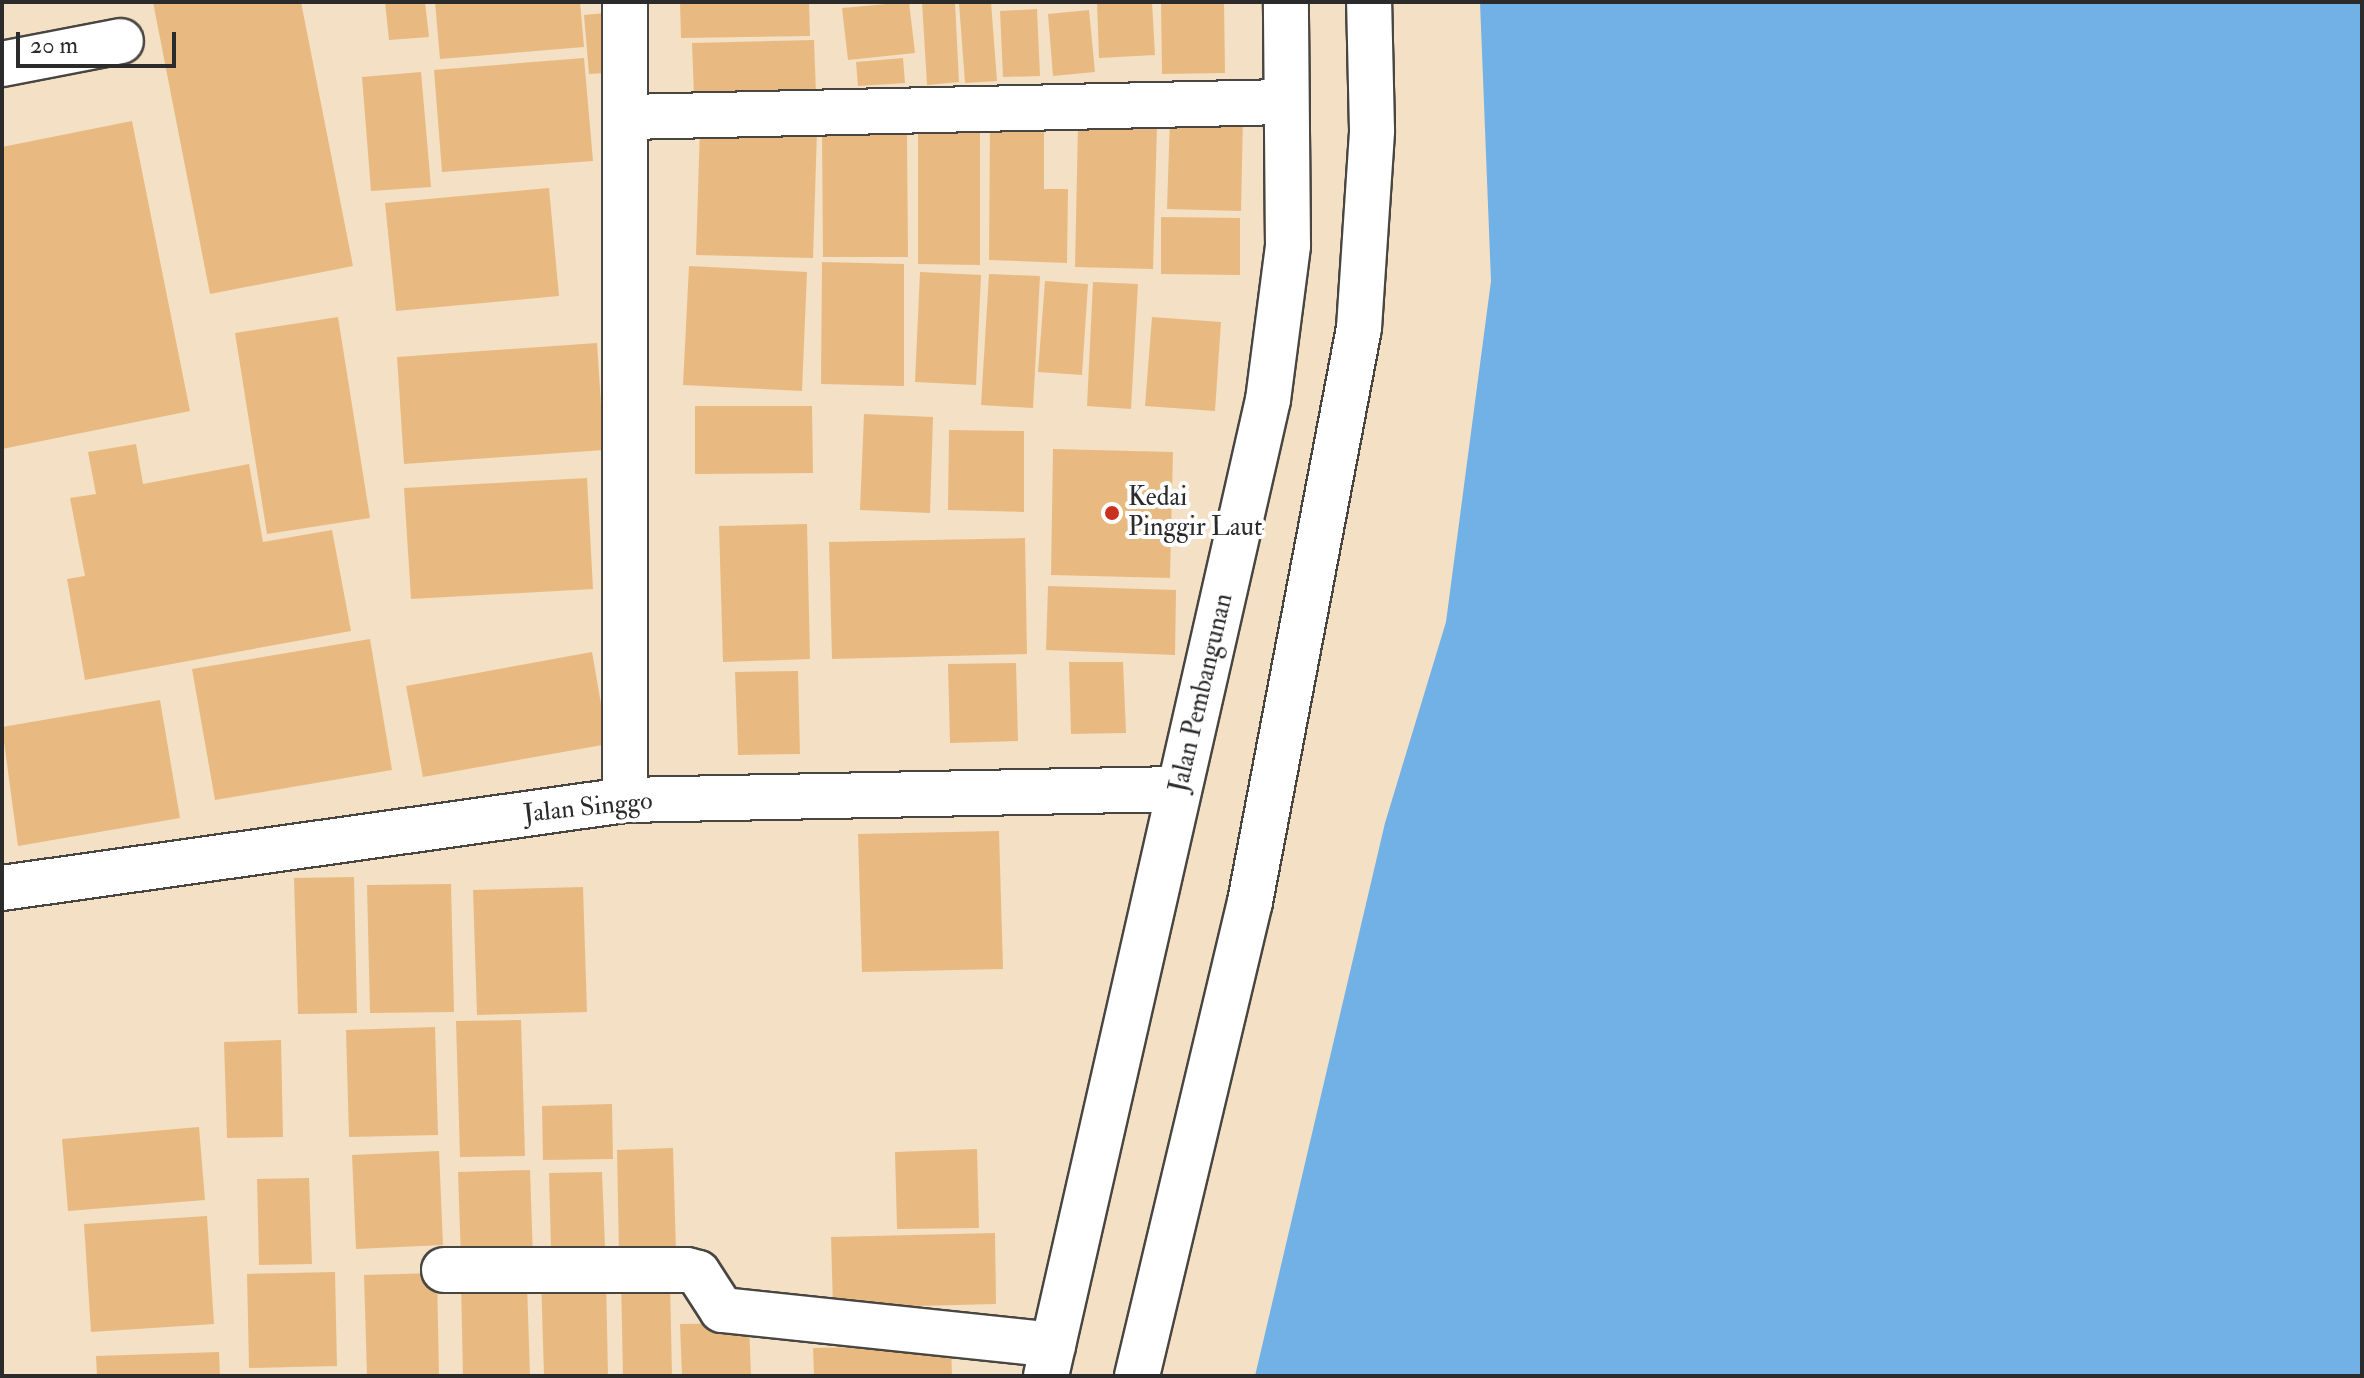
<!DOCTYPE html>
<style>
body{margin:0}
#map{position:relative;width:2364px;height:1378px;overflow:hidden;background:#f4e0c4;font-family:"IM FELL Double Pica",serif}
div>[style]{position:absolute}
.water>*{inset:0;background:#71b1e5}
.building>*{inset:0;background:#e8ba81}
.roads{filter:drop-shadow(2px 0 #494642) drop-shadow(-2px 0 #494642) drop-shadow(0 2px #494642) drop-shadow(0 -2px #494642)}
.minor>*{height:44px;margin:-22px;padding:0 22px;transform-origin:22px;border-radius:22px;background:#fff}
.major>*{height:44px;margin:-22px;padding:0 22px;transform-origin:22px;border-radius:22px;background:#fff}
.dots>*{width:22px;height:22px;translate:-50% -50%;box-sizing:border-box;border:4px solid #fff;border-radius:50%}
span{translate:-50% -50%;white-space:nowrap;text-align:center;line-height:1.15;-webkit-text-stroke:8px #fff;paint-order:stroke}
.poi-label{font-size:26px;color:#2b2b2b}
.left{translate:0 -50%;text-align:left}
.street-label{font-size:26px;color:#2b2b2b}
.frame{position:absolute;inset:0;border:4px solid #2b2b2b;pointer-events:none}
.scale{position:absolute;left:16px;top:32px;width:160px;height:36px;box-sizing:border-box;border:4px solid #2b2b2b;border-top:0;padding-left:10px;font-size:24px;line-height:28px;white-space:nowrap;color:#2b2b2b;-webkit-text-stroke:6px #fff;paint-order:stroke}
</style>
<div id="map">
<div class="water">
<div style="clip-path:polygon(1480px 2px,2362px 2px,2362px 1376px,1255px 1376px,1385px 823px,1446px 622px,1491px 281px)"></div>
</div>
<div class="building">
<div style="clip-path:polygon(153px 2px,301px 2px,353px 266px,210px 294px)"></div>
<div style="clip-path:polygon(385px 2px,425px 2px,429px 37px,389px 40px)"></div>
<div style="clip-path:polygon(435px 2px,580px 2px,584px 47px,440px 59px)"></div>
<div style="clip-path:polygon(680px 2px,809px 2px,810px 36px,681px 38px)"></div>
<div style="clip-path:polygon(909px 2px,915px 53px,848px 60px,842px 8px)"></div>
<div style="clip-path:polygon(922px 2px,955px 2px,959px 82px,927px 85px)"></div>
<div style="clip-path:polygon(991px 2px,997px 81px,965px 83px,959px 3px)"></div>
<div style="clip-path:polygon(1097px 2px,1152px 2px,1155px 55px,1099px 58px)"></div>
<div style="clip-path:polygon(1161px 2px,1224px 2px,1225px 73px,1162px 74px)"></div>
<div style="clip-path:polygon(1037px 9px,1040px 76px,1003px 77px,1000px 11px)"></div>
<div style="clip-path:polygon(1089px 10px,1095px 72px,1053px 76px,1048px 14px)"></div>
<div style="clip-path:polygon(617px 12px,622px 72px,589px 74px,584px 15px)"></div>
<div style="clip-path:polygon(814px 40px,816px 94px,694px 96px,692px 43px)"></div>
<div style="clip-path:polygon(584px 58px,593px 161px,442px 172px,434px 70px)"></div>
<div style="clip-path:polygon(903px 58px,905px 83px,858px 86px,856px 62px)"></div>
<div style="clip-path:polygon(421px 72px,431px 187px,371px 191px,362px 77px)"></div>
<div style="clip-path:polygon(1170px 117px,1243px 119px,1241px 211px,1167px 209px)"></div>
<div style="clip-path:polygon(132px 121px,190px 411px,2px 449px,2px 147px)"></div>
<div style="clip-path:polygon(990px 121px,1044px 122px,1044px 189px,1068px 189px,1067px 263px,989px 260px)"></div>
<div style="clip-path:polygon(1078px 124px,1157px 126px,1153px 269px,1075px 267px)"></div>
<div style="clip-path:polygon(700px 126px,817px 130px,813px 258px,696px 255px)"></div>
<div style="clip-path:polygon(907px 133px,908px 257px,823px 257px,822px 134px)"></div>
<div style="clip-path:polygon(918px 133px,980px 133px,980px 265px,918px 264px)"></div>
<div style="clip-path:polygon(549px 188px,559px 296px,396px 311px,385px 203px)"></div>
<div style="clip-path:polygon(1161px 217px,1240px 218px,1240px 275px,1161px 274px)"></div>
<div style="clip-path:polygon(822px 262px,904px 264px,904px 386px,821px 384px)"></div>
<div style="clip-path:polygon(689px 266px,807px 272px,802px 391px,683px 385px)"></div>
<div style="clip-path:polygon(920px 272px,981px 275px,976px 385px,915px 382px)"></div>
<div style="clip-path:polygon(989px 274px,1040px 276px,1033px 408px,981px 405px)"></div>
<div style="clip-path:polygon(1045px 281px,1088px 284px,1082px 375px,1038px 372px)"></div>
<div style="clip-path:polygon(1093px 282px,1138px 284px,1131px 409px,1087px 406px)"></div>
<div style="clip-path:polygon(338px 317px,370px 518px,267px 534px,235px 333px)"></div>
<div style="clip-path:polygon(1152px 317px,1221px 322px,1215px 411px,1145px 406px)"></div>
<div style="clip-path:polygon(597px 343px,604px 450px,404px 464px,397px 357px)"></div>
<div style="clip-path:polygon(695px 406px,812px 406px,813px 473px,695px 474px)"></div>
<div style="clip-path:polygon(864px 414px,933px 417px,930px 513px,860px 510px)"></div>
<div style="clip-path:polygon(949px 430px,1024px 431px,1024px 512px,948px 510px)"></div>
<div style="clip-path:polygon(136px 444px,143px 484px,249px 464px,263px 542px,332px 530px,351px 631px,85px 680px,67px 579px,85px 576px,70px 498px,96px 494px,88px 452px)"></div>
<div style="clip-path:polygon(1053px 449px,1173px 452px,1170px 578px,1051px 575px)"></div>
<div style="clip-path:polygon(587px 478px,593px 589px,411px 599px,404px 488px)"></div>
<div style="clip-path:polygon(807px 524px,810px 659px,723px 662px,719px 526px)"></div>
<div style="clip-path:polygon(1025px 538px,1027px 654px,832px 659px,829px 542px)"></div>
<div style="clip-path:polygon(1048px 586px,1176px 590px,1175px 655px,1046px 650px)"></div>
<div style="clip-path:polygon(370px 639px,392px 770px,215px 800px,192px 669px)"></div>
<div style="clip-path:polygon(592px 652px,608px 744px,423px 777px,406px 686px)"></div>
<div style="clip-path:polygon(1069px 662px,1123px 662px,1126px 733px,1071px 734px)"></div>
<div style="clip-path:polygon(1016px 663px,1018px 741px,950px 743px,948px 664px)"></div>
<div style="clip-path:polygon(798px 671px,800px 754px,738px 755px,735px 672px)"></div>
<div style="clip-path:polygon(160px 700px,180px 818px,18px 846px,2px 727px)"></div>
<div style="clip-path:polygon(999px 831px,1003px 969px,862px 972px,858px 834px)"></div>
<div style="clip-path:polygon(354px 877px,357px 1013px,298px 1014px,294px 878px)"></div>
<div style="clip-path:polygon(451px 884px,454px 1012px,370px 1013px,367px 885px)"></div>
<div style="clip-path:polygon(583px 887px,587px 1012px,477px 1015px,473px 890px)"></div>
<div style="clip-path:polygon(521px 1020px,525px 1156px,460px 1157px,456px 1021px)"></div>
<div style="clip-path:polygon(435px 1027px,438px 1135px,349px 1137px,346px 1030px)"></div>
<div style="clip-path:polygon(281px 1040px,283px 1137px,227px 1138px,224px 1042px)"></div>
<div style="clip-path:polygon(612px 1104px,613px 1159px,543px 1160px,542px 1106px)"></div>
<div style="clip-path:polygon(199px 1127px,205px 1200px,68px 1211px,62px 1139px)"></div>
<div style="clip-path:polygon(673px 1148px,676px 1253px,619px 1254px,617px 1150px)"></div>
<div style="clip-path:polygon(977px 1149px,979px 1228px,897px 1229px,895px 1152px)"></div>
<div style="clip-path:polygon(439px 1151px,443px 1245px,356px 1249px,352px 1155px)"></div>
<div style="clip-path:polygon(530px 1170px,533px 1258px,461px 1259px,458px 1172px)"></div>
<div style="clip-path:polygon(602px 1172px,605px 1247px,551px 1249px,549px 1173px)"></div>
<div style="clip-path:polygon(309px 1178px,312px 1264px,259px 1265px,257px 1179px)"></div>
<div style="clip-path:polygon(207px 1216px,214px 1324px,91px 1332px,84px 1224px)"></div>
<div style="clip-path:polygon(995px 1233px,996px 1304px,833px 1308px,831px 1237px)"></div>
<div style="clip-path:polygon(335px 1272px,337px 1366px,249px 1368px,247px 1274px)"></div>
<div style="clip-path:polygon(437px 1273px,439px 1376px,367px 1376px,364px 1275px)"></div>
<div style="clip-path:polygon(606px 1277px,608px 1376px,544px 1376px,541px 1278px)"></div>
<div style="clip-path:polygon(621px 1280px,670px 1280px,672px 1376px,623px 1376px)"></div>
<div style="clip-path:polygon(527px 1283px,530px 1376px,463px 1376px,461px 1285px)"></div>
<div style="clip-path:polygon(749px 1323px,751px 1376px,682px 1376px,680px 1324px)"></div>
<div style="clip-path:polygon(951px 1345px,952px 1376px,814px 1376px,813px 1348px)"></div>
<div style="clip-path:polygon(219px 1352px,220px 1376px,97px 1376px,96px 1356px)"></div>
</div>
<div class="roads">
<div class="minor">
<div style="left:2px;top:64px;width:121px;rotate:-10.9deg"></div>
<div style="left:628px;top:117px;width:655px;rotate:-1.31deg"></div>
<div style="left:625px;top:800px;width:798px;rotate:-90deg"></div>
<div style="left:2px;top:888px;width:629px;rotate:-8.04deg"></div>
<div style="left:625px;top:800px;width:554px;rotate:-1.14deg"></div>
<div style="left:444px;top:1270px;width:243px"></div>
<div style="left:687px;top:1270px;width:11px;rotate:15deg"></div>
<div style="left:698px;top:1273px;width:44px;rotate:57deg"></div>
<div style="left:722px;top:1310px;width:333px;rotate:6deg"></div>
</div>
<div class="major">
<div style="left:1046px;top:1376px;width:1001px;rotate:-77.19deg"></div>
<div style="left:1268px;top:400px;width:156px;rotate:-82.6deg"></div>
<div style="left:1288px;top:245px;width:243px;rotate:-90.5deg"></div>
<div style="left:1137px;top:1376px;width:487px;rotate:-76.6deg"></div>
<div style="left:1250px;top:902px;width:584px;rotate:-79.25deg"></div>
<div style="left:1359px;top:328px;width:198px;rotate:-86.2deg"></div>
<div style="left:1372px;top:130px;width:128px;rotate:-91.3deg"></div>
</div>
</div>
<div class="dots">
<div style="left:1112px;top:513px;background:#c8321e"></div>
</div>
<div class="poi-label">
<span class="left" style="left:1128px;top:513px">Kedai<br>Pinggir Laut</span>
</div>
<div class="street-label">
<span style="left:1202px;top:693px;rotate:-77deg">Jalan Pembangunan</span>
<span style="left:588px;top:808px;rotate:-6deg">Jalan Singgo</span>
</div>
<div class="frame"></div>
<div class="scale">20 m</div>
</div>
